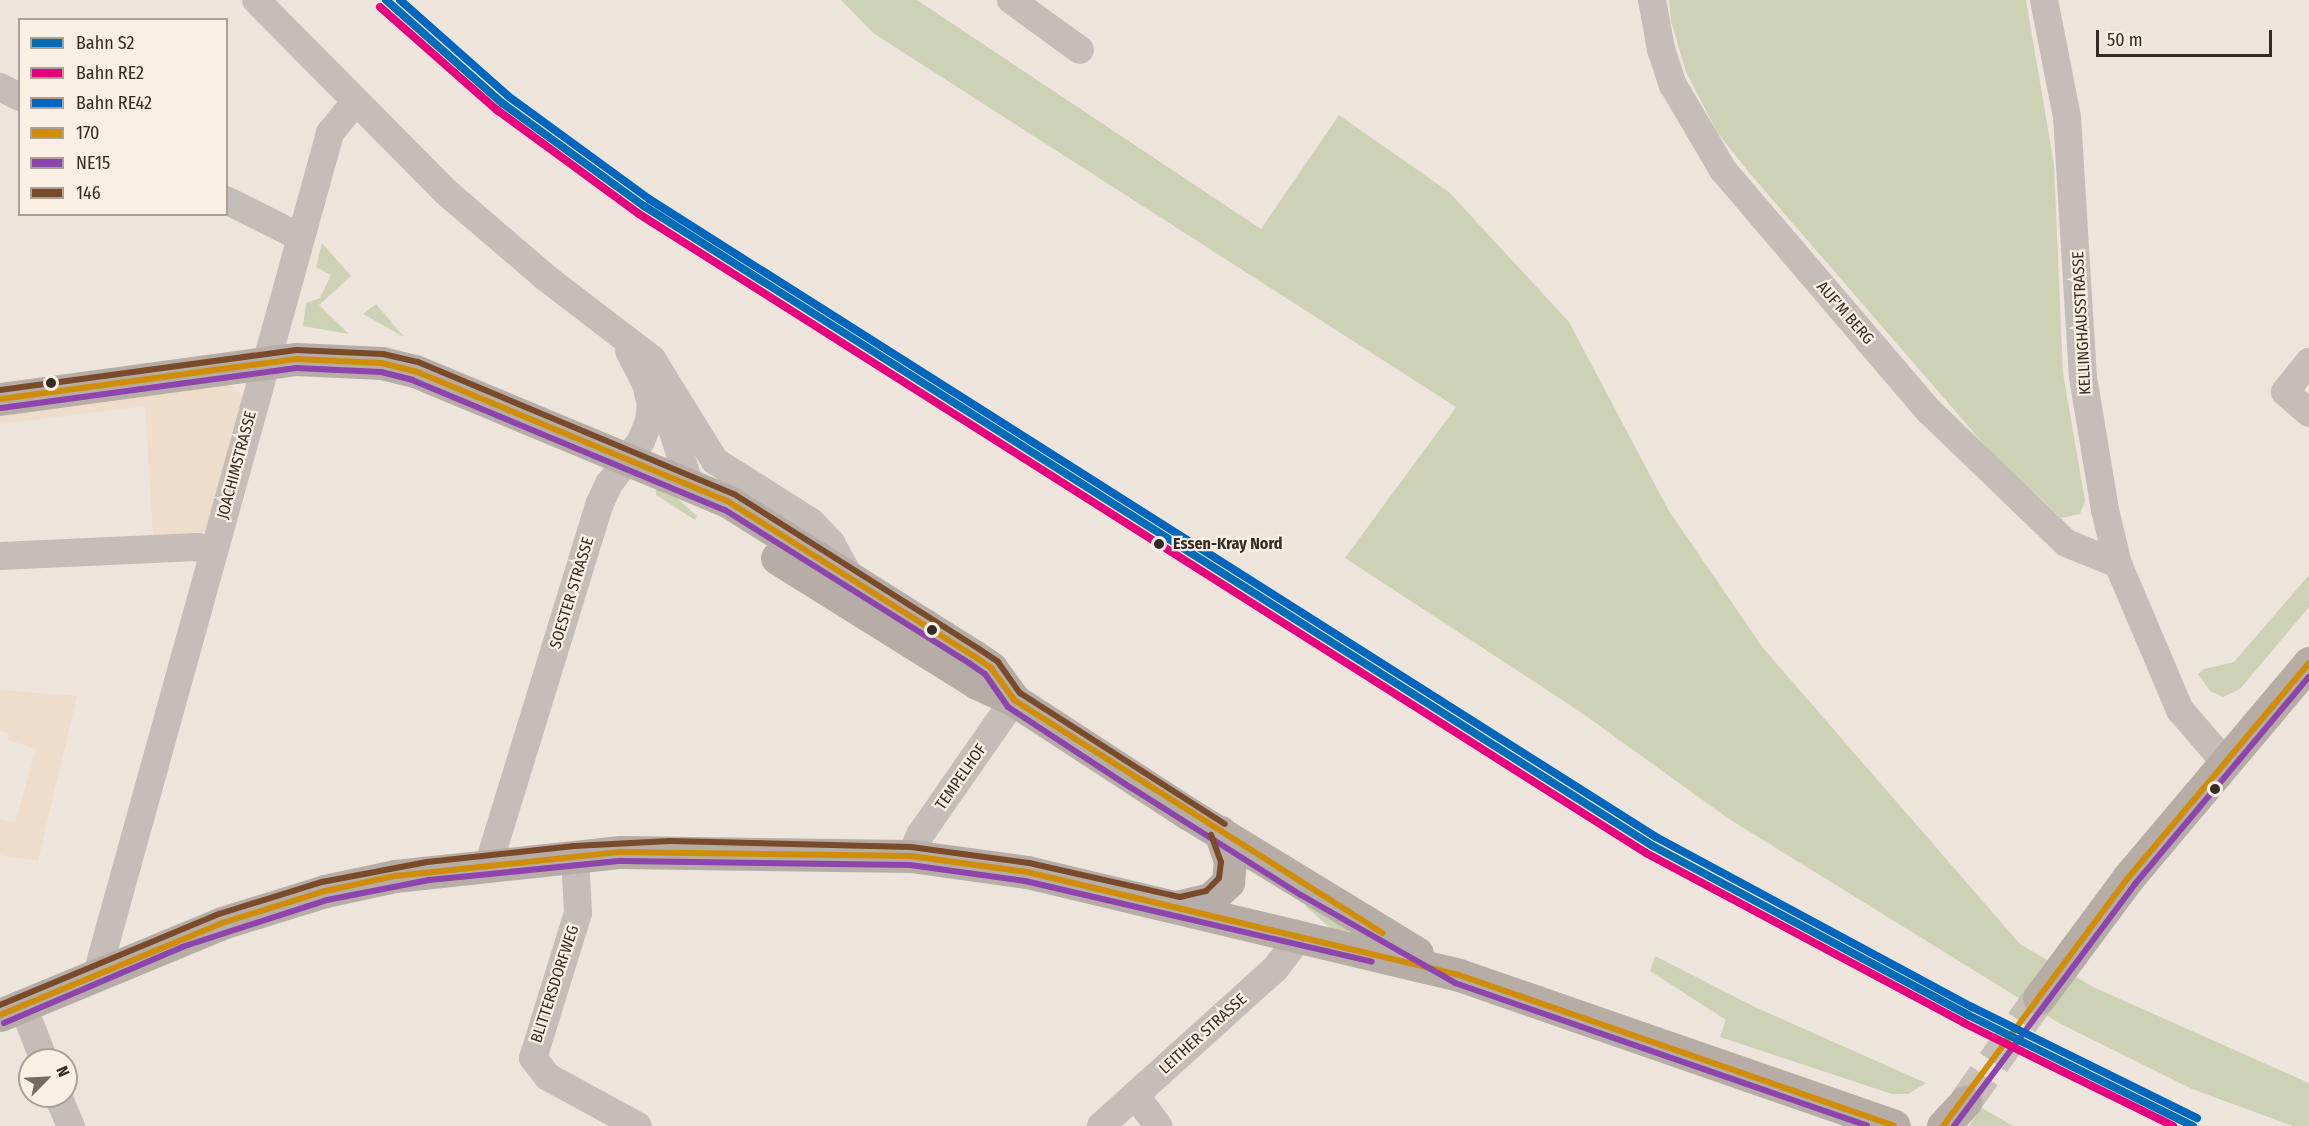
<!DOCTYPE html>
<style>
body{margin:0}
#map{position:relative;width:2309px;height:1126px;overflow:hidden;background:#ede5dc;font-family:"Fira Sans Condensed",sans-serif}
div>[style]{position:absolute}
.green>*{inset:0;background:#ced2b5}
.plaza>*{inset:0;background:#edddca}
.secondary-tunnel>*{height:33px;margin-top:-16.5px;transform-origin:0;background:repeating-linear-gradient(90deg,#c8c0b7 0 33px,transparent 0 49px)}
.street>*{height:28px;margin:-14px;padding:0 14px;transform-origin:14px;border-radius:14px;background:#c5bdb7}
.secondary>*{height:33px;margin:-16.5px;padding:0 16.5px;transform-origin:16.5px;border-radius:16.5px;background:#b6ada6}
.bus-1>*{height:6px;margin:-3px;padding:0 3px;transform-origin:3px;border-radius:3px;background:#d08d07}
.bus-2>*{height:6px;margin:-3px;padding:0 3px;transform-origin:3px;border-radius:3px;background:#8e44ad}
.bus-3>*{height:6px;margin:-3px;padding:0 3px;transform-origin:3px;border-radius:3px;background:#7a4b2a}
.rail-1>*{height:8px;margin:-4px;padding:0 4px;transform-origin:4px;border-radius:4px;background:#006db6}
.rail-2>*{height:8px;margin:-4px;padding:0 4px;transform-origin:4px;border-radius:4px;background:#e5007d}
.rail-3>*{height:8px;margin:-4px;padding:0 4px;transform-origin:4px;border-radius:4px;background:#0065bd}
.dots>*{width:16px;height:16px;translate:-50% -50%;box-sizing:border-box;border:3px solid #faefe3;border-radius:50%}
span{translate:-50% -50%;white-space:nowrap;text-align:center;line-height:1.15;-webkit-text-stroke:4.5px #faefe3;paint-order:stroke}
.street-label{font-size:16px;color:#352a25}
.stop-label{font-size:16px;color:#352a25;font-weight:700}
.left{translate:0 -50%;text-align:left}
.legend{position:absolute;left:18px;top:18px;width:210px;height:198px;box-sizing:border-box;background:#faefe3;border:2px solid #aba097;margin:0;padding:8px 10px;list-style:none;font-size:18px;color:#352a25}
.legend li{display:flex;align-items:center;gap:12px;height:30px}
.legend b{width:30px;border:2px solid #aba097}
.north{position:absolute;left:18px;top:1048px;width:60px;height:60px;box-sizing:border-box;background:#faefe3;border:2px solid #aba097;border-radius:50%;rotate:66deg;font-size:16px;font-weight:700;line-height:24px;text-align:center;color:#352a25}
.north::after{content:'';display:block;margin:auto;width:21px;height:27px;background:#756b65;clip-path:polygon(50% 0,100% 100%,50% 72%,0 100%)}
.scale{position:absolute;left:2096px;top:30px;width:176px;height:27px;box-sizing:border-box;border:3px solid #352a25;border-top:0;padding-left:8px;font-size:18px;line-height:21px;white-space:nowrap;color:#352a25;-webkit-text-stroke:4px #faefe3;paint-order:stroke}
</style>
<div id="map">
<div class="green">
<div style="clip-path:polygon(841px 0,917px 0,1261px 229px,1339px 115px,1449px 192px,1569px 322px,1669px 511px,1763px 648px,2020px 944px,2093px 987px,2309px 1083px,2309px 1126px,2293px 1126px,2192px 1089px,2059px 1023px,1729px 819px,1579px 711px,1345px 558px,1456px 407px,873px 33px)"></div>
<div style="clip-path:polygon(1669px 0,2026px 0,2054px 165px,2063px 373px,2085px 501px,2080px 514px,2061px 518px,1988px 449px,1751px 175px,1717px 132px,1686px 72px,1671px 21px)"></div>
<div style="clip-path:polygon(322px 243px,351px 276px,319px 305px,349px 334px,303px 326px,306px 303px,320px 298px,331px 275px,316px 267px)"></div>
<div style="clip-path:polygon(376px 304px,404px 337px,363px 314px)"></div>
<div style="clip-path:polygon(655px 479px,697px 516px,695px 520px,656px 495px)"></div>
<div style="clip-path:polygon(2309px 575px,2309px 607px,2240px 689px,2223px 697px,2210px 691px,2198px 674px,2204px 669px,2234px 662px)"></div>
<div style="clip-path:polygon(1314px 897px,1362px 926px,1340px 934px,1329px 927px,1305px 906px)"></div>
<div style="clip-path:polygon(1655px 956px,1755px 1007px,1926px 1083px,1908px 1094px,1892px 1094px,1720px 1037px,1726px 1020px,1650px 971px)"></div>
<div style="clip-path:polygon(1982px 1108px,2013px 1126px,1969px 1126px)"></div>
</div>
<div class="plaza">
<div style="clip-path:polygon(228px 382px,244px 398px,203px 537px,153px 535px,145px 406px,0 424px,0 411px)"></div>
<div style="clip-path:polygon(0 690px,77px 696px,38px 861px,0 855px,0 819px,15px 823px,36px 749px,8px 740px,9px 734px,0 731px)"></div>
</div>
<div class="secondary-tunnel">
<div style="left:1965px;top:1102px;width:128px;rotate:-54.6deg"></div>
</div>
<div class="street">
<div style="left:256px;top:0;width:270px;rotate:45.3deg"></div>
<div style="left:446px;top:192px;width:130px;rotate:40.6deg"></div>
<div style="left:545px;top:277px;width:135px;rotate:37.5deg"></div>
<div style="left:652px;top:359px;width:120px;rotate:58.3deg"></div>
<div style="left:715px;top:461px;width:114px;rotate:32.4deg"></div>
<div style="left:811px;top:522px;width:29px;rotate:46deg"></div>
<div style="left:831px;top:543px;width:39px;rotate:61deg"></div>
<div style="left:1011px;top:0;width:85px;rotate:35.9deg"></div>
<div style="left:1652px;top:0;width:50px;rotate:79.6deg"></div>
<div style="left:1661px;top:49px;width:38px;rotate:72deg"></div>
<div style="left:1673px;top:85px;width:99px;rotate:59.5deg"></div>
<div style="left:1723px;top:170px;width:317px;rotate:49.5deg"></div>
<div style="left:1929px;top:411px;width:190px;rotate:43.9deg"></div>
<div style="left:2066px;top:543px;width:56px;rotate:22deg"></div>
<div style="left:2044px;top:0;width:119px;rotate:78.9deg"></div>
<div style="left:2067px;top:117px;width:260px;rotate:86.5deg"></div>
<div style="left:2083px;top:377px;width:135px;rotate:80.6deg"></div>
<div style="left:2105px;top:510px;width:56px;rotate:76.5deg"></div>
<div style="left:2118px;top:564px;width:159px;rotate:67deg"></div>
<div style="left:2180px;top:710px;width:67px;rotate:49.2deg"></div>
<div style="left:0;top:87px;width:22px;rotate:27deg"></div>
<div style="left:226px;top:200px;width:83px;rotate:26.6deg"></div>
<div style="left:2309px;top:362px;width:38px;rotate:129deg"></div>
<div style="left:2285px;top:392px;width:32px;rotate:41deg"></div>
<div style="left:659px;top:388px;width:102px;rotate:72.3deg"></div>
<div style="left:0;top:556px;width:197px;rotate:-2.6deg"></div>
<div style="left:197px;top:547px;width:17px;rotate:13deg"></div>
<div style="left:575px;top:855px;width:58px;rotate:87deg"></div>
<div style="left:578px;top:913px;width:152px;rotate:107.2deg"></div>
<div style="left:533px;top:1058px;width:24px;rotate:52deg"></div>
<div style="left:548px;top:1077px;width:102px;rotate:28.6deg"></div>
<div style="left:911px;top:856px;width:23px;rotate:-67deg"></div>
<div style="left:920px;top:835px;width:165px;rotate:-55.2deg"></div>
<div style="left:489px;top:863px;width:377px;rotate:-72.9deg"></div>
<div style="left:600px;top:503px;width:21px;rotate:-65deg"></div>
<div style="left:609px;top:484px;width:54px;rotate:-53.3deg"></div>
<div style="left:641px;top:441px;width:22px;rotate:-68deg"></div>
<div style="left:649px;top:421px;width:16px;rotate:-83deg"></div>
<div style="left:651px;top:405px;width:22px;rotate:-103deg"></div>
<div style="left:646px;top:384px;width:37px;rotate:-117deg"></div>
<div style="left:97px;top:974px;width:873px;rotate:-74.51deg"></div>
<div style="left:330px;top:133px;width:40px;rotate:-51deg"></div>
<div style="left:23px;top:1006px;width:58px;rotate:68.7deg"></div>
<div style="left:1135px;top:1095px;width:39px;rotate:53deg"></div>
<div style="left:58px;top:1096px;width:33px;rotate:67deg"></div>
<div style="left:1101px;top:1126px;width:234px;rotate:-42.1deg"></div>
<div style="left:1275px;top:969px;width:41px;rotate:-52.9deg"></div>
</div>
<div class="secondary">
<div style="left:0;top:399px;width:299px;rotate:-7.7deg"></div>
<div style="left:296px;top:359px;width:86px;rotate:2.7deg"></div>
<div style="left:382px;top:363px;width:34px;rotate:14deg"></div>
<div style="left:415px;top:371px;width:340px;rotate:22.6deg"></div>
<div style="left:729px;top:502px;width:289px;rotate:32.2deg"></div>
<div style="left:974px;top:656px;width:21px;rotate:35deg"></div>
<div style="left:991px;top:668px;width:39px;rotate:54deg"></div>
<div style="left:777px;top:558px;width:236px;rotate:32deg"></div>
<div style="left:977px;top:683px;width:41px;rotate:24.7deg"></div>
<div style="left:1014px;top:700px;width:209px;rotate:33.1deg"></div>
<div style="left:1189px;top:814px;width:267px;rotate:31.4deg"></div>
<div style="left:1180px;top:906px;width:31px;rotate:-13deg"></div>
<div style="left:1210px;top:899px;width:25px;rotate:-43deg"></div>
<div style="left:1228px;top:882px;width:21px;rotate:-85deg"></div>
<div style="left:1230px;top:861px;width:31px;rotate:-109deg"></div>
<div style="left:2039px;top:998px;width:149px;rotate:-53.4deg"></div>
<div style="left:2128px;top:878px;width:281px;rotate:-49.9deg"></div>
<div style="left:0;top:1015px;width:240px;rotate:-22.5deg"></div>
<div style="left:222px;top:923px;width:108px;rotate:-17.3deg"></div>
<div style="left:325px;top:891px;width:72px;rotate:-12.1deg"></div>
<div style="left:395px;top:876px;width:227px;rotate:-6.1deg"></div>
<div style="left:621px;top:852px;width:290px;rotate:0.8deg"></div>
<div style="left:911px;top:856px;width:117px;rotate:7.9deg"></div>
<div style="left:1027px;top:872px;width:444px;rotate:13.4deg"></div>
<div style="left:1459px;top:975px;width:460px;rotate:19.1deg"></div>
<div style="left:1943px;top:1126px;width:33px;rotate:-47deg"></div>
</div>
<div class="bus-1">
<div style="left:0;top:399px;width:299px;rotate:-7.7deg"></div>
<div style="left:296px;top:359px;width:86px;rotate:2.7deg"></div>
<div style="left:382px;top:363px;width:34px;rotate:14deg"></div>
<div style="left:415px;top:371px;width:340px;rotate:22.6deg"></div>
<div style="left:729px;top:502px;width:289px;rotate:32.2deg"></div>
<div style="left:974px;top:656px;width:21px;rotate:35deg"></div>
<div style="left:991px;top:668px;width:39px;rotate:54deg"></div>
<div style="left:1014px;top:700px;width:436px;rotate:32.3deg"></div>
<div style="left:0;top:1015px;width:240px;rotate:-22.5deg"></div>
<div style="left:222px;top:923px;width:108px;rotate:-17.3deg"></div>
<div style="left:325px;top:891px;width:72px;rotate:-12.1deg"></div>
<div style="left:395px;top:876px;width:227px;rotate:-6.1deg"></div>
<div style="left:621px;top:852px;width:290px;rotate:0.8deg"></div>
<div style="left:911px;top:856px;width:117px;rotate:7.9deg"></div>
<div style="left:1027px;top:872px;width:444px;rotate:13.4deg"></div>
<div style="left:1459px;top:975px;width:460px;rotate:19.1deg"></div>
<div style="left:1943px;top:1126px;width:309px;rotate:-53.3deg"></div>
<div style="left:2128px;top:878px;width:281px;rotate:-49.9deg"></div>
</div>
<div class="bus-2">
<div style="left:1px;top:408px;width:298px;rotate:-7.7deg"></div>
<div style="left:296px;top:368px;width:85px;rotate:2.7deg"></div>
<div style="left:381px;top:372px;width:32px;rotate:14deg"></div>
<div style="left:412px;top:380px;width:339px;rotate:22.6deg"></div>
<div style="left:725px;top:510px;width:288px;rotate:32.1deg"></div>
<div style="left:969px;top:663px;width:19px;rotate:35deg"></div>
<div style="left:985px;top:674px;width:40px;rotate:55.1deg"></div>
<div style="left:1008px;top:707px;width:146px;rotate:33.3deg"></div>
<div style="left:1130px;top:787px;width:202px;rotate:32.3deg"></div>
<div style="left:1301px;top:895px;width:177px;rotate:29.7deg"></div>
<div style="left:1455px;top:983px;width:436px;rotate:19.1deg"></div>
<div style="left:4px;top:1023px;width:194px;rotate:-23.1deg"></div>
<div style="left:182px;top:947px;width:152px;rotate:-18deg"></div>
<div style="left:327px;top:900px;width:104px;rotate:-11.1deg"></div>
<div style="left:429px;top:880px;width:193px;rotate:-5.7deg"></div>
<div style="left:621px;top:861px;width:289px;rotate:0.8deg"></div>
<div style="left:910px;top:865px;width:116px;rotate:7.9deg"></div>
<div style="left:1025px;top:881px;width:356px;rotate:13.1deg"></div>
<div style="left:1954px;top:1126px;width:302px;rotate:-53.2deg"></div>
<div style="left:2135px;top:884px;width:270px;rotate:-50deg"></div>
</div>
<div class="bus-3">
<div style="left:0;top:390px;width:299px;rotate:-7.7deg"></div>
<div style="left:296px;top:350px;width:87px;rotate:2.6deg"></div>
<div style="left:383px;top:354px;width:36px;rotate:13deg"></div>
<div style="left:418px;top:362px;width:342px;rotate:22.7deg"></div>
<div style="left:734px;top:494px;width:290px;rotate:32.3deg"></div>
<div style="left:979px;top:649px;width:23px;rotate:34deg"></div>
<div style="left:998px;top:662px;width:38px;rotate:55deg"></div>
<div style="left:1020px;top:693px;width:243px;rotate:32.6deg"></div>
<div style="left:0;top:1005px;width:237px;rotate:-22.6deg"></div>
<div style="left:219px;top:914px;width:108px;rotate:-17.3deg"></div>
<div style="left:322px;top:882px;width:107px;rotate:-10.8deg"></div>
<div style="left:427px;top:862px;width:148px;rotate:-6.2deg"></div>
<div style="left:574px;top:846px;width:96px;rotate:-3deg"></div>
<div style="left:670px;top:841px;width:241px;rotate:1.4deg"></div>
<div style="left:911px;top:847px;width:119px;rotate:7.7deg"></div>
<div style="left:1029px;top:863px;width:155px;rotate:12.7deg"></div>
<div style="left:1180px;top:897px;width:27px;rotate:-13deg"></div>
<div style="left:1206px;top:891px;width:18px;rotate:-45deg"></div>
<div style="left:1219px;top:878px;width:16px;rotate:-83deg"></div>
<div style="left:1221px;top:862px;width:29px;rotate:-110deg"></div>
</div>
<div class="rail-1">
<div style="left:386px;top:0;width:155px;rotate:41.6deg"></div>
<div style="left:502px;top:103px;width:175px;rotate:36deg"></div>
<div style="left:644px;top:206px;width:1193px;rotate:32.4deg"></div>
<div style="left:1651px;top:845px;width:360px;rotate:28.2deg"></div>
<div style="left:1968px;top:1015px;width:251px;rotate:26.3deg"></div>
</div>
<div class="rail-2">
<div style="left:380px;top:7px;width:156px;rotate:41.4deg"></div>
<div style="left:497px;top:110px;width:176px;rotate:36.2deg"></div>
<div style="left:639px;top:214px;width:1193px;rotate:32.4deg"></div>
<div style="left:1646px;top:853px;width:361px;rotate:28.1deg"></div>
<div style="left:1964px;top:1023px;width:233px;rotate:26.2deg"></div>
</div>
<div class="rail-3">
<div style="left:400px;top:0;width:144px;rotate:41.6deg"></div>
<div style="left:508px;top:96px;width:175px;rotate:36.1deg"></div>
<div style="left:649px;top:199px;width:1192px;rotate:32.36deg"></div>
<div style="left:1656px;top:837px;width:359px;rotate:28.3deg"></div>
<div style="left:1972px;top:1007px;width:251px;rotate:26.3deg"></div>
</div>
<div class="dots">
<div style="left:51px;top:383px;background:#352a25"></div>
<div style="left:1159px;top:544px;background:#352a25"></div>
<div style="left:932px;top:630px;background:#352a25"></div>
<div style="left:2215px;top:789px;background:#352a25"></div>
</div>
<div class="street-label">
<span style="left:1845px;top:313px;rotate:49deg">AUF'M BERG</span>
<span style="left:2082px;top:323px;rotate:-93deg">KELLINGHAUSSTRASSE</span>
<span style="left:237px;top:465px;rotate:-75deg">JOACHIMSTRASSE</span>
<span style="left:572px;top:593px;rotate:-73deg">SOESTER STRASSE</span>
<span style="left:961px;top:777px;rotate:-55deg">TEMPELHOF</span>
<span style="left:555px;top:984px;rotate:-72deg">BLITTERSDORFWEG</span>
<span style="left:1203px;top:1034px;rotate:-42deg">LEITHER STRASSE</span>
</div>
<div class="stop-label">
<span class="left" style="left:1173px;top:544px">Essen-Kray Nord</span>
</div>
<ul class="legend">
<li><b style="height:8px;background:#006db6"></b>Bahn S2</li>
<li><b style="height:8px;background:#e5007d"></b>Bahn RE2</li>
<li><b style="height:8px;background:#0065bd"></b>Bahn RE42</li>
<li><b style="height:8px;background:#d08d07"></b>170</li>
<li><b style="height:8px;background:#8e44ad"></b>NE15</li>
<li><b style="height:8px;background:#7a4b2a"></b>146</li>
</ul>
<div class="north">N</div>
<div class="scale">50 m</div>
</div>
